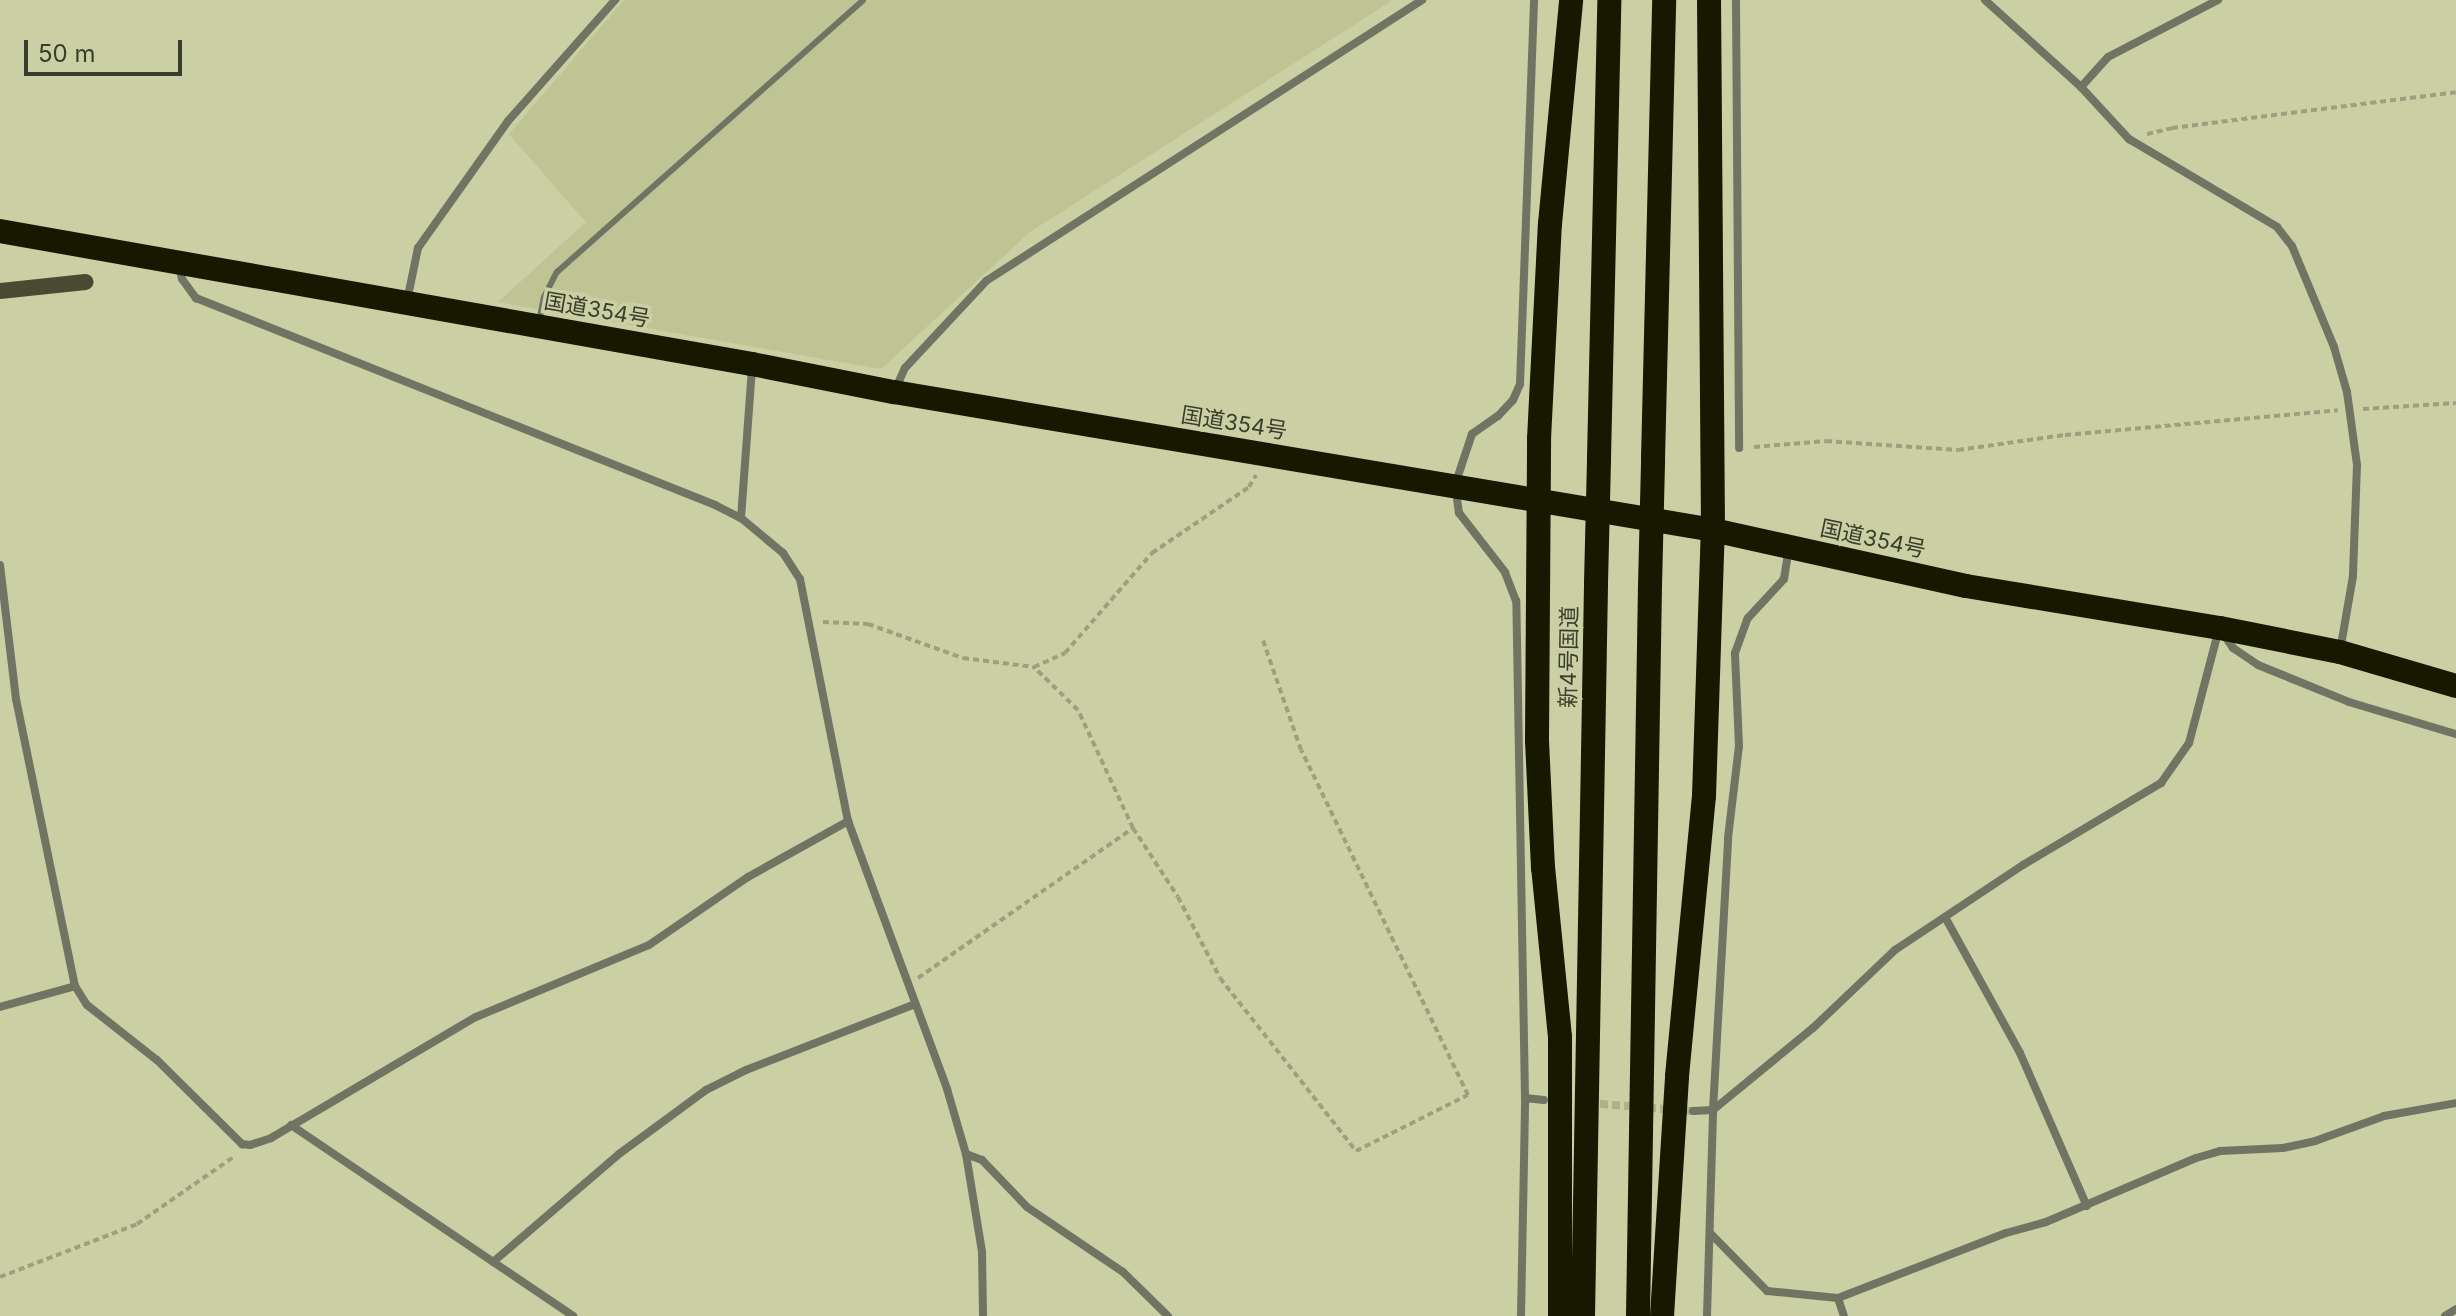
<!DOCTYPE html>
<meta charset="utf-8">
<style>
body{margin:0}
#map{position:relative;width:2456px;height:1316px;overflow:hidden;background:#cacfa4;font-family:Inter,"Noto Sans JP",sans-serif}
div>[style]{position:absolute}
.built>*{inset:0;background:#bec493}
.street-tunnel>*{height:8px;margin-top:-4px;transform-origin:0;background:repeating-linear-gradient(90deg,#adb28c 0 8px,transparent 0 12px)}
.path>*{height:4px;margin-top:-2px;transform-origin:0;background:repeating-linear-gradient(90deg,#9ca07e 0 6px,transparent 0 10px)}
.lane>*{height:6px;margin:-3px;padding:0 3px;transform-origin:3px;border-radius:3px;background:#717463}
.street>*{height:8px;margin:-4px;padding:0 4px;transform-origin:4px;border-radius:4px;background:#717463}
.secondary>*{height:16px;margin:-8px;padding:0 8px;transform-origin:8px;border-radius:8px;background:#484b32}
.highway>*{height:24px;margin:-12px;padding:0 12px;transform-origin:12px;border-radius:12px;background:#161800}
.highway-bridge>*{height:24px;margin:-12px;padding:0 12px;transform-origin:12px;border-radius:12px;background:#161800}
span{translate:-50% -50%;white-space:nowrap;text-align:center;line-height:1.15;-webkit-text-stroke:7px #cacfa4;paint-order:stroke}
.street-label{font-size:22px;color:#3b3d2c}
.scale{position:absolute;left:24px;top:40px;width:158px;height:36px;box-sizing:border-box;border:4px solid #3b3d2c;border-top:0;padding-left:10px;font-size:24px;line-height:28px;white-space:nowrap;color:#3b3d2c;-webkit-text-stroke:6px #cacfa4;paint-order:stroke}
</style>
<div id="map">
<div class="built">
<div style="clip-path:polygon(624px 0,1393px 0,1030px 232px,881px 369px,498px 302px,586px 222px,509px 134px)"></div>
</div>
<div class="street-tunnel">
<div style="left:1588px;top:1103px;width:105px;rotate:4.4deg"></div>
</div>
<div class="path">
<div style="left:2147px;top:134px;width:26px;rotate:-13deg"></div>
<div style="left:2172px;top:128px;width:286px;rotate:-7.2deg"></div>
<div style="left:2363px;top:409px;width:93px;rotate:-3.7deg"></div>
<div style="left:1754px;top:447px;width:72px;rotate:-4.8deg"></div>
<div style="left:1826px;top:441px;width:132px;rotate:3.9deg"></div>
<div style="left:1958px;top:450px;width:108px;rotate:-8deg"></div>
<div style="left:2065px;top:435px;width:274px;rotate:-5.2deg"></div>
<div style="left:823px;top:622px;width:45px;rotate:2.5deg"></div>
<div style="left:868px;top:624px;width:101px;rotate:19.7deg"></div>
<div style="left:963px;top:658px;width:72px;rotate:7.2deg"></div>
<div style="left:1034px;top:667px;width:34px;rotate:-24deg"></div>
<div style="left:1065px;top:653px;width:133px;rotate:-49deg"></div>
<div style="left:1152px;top:553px;width:117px;rotate:-34.2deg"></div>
<div style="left:1249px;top:487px;width:14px;rotate:-60deg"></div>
<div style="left:1133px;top:828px;width:82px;rotate:56.9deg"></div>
<div style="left:1178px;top:897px;width:91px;rotate:62.6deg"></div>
<div style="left:1220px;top:978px;width:220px;rotate:51.8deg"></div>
<div style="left:1356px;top:1151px;width:125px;rotate:-26.6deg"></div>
<div style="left:1468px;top:1095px;width:383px;rotate:-115.8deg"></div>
<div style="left:1301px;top:750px;width:116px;rotate:-109.1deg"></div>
<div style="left:918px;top:978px;width:262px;rotate:-34.9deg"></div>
<div style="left:1133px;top:828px;width:130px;rotate:-115deg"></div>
<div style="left:1078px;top:710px;width:62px;rotate:-135.7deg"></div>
<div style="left:0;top:1277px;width:147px;rotate:-21.1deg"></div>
<div style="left:137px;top:1224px;width:119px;rotate:-34.8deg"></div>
</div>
<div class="lane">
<div style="left:539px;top:322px;width:25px;rotate:-79deg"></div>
<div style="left:544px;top:297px;width:28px;rotate:-63deg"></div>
<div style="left:557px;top:272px;width:409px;rotate:-41.6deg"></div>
</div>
<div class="street">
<div style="left:1736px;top:0;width:448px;rotate:89.6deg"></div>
<div style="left:1985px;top:0;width:130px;rotate:42.2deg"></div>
<div style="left:2081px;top:87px;width:71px;rotate:47.3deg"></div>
<div style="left:2129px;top:139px;width:172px;rotate:30.7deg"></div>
<div style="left:2277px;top:227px;width:24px;rotate:52deg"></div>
<div style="left:2292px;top:246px;width:109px;rotate:67.4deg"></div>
<div style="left:2334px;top:347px;width:47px;rotate:73.9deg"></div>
<div style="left:2347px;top:392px;width:74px;rotate:82.2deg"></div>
<div style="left:2357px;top:465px;width:111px;rotate:92.1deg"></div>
<div style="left:2353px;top:576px;width:76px;rotate:99.8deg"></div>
<div style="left:2081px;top:87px;width:40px;rotate:-48deg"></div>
<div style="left:2108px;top:57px;width:124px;rotate:-27.4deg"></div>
<div style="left:179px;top:265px;width:14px;rotate:78deg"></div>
<div style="left:182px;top:279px;width:24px;rotate:54deg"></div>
<div style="left:196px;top:298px;width:559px;rotate:21.74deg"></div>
<div style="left:715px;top:505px;width:29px;rotate:27deg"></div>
<div style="left:741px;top:518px;width:55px;rotate:39.8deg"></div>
<div style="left:783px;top:553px;width:31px;rotate:57deg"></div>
<div style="left:800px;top:579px;width:247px;rotate:78.8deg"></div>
<div style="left:848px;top:821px;width:286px;rotate:69.7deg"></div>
<div style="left:947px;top:1089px;width:68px;rotate:73.7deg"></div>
<div style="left:966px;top:1154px;width:99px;rotate:80.7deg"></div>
<div style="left:982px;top:1252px;width:64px;rotate:89.1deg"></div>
<div style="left:407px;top:301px;width:54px;rotate:-78.3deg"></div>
<div style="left:418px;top:248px;width:12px;rotate:-55deg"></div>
<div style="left:425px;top:238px;width:143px;rotate:-54.6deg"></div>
<div style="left:508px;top:121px;width:162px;rotate:-48.5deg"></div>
<div style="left:896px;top:388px;width:22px;rotate:-66deg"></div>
<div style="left:905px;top:368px;width:119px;rotate:-47deg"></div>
<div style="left:986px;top:281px;width:519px;rotate:-32.8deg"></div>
<div style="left:741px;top:518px;width:150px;rotate:-85.8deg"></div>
<div style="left:0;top:565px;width:135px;rotate:83.2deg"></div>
<div style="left:16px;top:699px;width:293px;rotate:78.4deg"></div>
<div style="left:75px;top:986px;width:22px;rotate:58deg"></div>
<div style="left:87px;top:1005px;width:89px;rotate:38.2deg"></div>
<div style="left:157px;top:1060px;width:120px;rotate:44.7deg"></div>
<div style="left:242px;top:1144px;width:8px;rotate:7deg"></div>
<div style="left:250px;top:1145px;width:22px;rotate:-18deg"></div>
<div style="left:271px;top:1138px;width:238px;rotate:-30.6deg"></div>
<div style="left:476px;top:1017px;width:187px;rotate:-22.6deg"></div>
<div style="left:649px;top:945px;width:120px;rotate:-34.5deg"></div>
<div style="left:748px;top:877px;width:115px;rotate:-29.2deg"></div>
<div style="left:2224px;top:635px;width:16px;rotate:55deg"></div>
<div style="left:2233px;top:648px;width:30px;rotate:34deg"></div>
<div style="left:2258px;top:665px;width:98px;rotate:22.1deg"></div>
<div style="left:2349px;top:702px;width:112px;rotate:16.7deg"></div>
<div style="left:1945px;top:917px;width:155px;rotate:61.1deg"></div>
<div style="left:2020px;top:1053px;width:167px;rotate:66.4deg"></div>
<div style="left:0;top:1007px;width:78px;rotate:-15.6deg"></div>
<div style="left:1525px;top:1098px;width:19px;rotate:6deg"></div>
<div style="left:1693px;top:1111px;width:20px;rotate:-3deg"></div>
<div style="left:1713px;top:1110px;width:129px;rotate:-39.4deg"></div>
<div style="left:1813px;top:1028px;width:113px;rotate:-43.6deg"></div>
<div style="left:1895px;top:950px;width:154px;rotate:-33.6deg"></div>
<div style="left:2023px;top:865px;width:161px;rotate:-30.7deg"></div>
<div style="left:2161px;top:783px;width:49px;rotate:-55deg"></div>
<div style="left:2189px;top:743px;width:118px;rotate:-75.3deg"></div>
<div style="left:291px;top:1125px;width:341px;rotate:34.1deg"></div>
<div style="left:966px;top:1154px;width:17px;rotate:21deg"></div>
<div style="left:982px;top:1160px;width:65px;rotate:46.2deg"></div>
<div style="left:1027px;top:1207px;width:116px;rotate:34.1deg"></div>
<div style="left:1123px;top:1272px;width:63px;rotate:44.4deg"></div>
<div style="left:1711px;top:1234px;width:80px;rotate:45.5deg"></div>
<div style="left:1767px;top:1291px;width:71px;rotate:5.6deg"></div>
<div style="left:1838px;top:1298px;width:180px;rotate:-21.2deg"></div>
<div style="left:2006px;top:1233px;width:41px;rotate:-15.4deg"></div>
<div style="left:2046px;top:1222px;width:163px;rotate:-23.1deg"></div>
<div style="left:2196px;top:1158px;width:25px;rotate:-16deg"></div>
<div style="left:2220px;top:1151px;width:63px;rotate:-2.7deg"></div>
<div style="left:2283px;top:1148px;width:33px;rotate:-12deg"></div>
<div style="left:2315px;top:1141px;width:73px;rotate:-19.9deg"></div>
<div style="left:2384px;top:1116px;width:73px;rotate:-10.2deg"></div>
<div style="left:493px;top:1262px;width:166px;rotate:-40.6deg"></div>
<div style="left:619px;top:1154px;width:108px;rotate:-36.3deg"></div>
<div style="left:706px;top:1090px;width:45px;rotate:-26.6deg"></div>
<div style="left:746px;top:1070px;width:181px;rotate:-21.3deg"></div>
<div style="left:1838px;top:1298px;width:19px;rotate:72deg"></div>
<div style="left:1521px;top:1316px;width:218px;rotate:-88.9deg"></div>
<div style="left:1525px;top:1098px;width:497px;rotate:-91deg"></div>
<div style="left:1516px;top:601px;width:31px;rotate:-111deg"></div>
<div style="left:1505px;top:572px;width:75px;rotate:-127.9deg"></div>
<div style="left:1459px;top:513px;width:28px;rotate:-98deg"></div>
<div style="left:1455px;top:485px;width:54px;rotate:-71.6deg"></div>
<div style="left:1472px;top:434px;width:32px;rotate:-35deg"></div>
<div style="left:1498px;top:416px;width:22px;rotate:-47deg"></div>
<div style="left:1513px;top:400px;width:17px;rotate:-66deg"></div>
<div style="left:1520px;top:384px;width:384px;rotate:-87.9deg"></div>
<div style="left:1707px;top:1316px;width:206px;rotate:-88.3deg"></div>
<div style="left:1713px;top:1110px;width:272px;rotate:-86.8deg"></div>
<div style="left:1728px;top:838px;width:93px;rotate:-83.2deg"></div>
<div style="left:1739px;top:746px;width:93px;rotate:-92.5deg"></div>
<div style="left:1735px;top:653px;width:37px;rotate:-70deg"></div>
<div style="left:1748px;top:618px;width:53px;rotate:-47.3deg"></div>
<div style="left:1784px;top:579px;width:31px;rotate:-81deg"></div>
<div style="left:2445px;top:1316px;width:13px;rotate:-32deg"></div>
</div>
<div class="secondary">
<div style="left:0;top:291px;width:86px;rotate:-6deg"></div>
</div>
<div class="highway">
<div style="left:0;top:231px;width:764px;rotate:10.03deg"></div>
<div style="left:752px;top:364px;width:145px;rotate:11.2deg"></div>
<div style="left:894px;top:392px;width:831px;rotate:9.56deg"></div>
<div style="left:1713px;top:530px;width:259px;rotate:12.5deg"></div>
<div style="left:1966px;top:586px;width:257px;rotate:9.4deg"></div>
<div style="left:2220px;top:628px;width:122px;rotate:11.3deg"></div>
<div style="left:2340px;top:652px;width:121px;rotate:16.3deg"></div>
<div style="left:1599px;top:458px;width:458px;rotate:-88.7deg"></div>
<div style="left:1653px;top:459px;width:459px;rotate:-88.6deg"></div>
<div style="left:1560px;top:1316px;width:279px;rotate:-90deg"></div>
<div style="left:1560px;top:1037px;width:170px;rotate:-95.7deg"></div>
<div style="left:1543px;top:868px;width:128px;rotate:-92.7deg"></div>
<div style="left:1537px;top:740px;width:301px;rotate:-89.6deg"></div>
<div style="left:1539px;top:439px;width:215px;rotate:-87.1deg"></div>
<div style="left:1550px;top:224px;width:225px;rotate:-84.6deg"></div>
<div style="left:1583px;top:1316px;width:733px;rotate:-88.98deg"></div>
<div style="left:1638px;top:1316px;width:730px;rotate:-89.06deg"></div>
<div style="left:1662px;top:1316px;width:240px;rotate:-86.4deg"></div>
<div style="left:1677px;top:1076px;width:281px;rotate:-84.5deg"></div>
<div style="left:1704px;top:796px;width:266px;rotate:-88.1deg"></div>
<div style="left:1713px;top:530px;width:530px;rotate:-90.43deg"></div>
</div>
<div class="highway-bridge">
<div style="left:1596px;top:583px;width:125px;rotate:-88.6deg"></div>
<div style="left:1650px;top:586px;width:127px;rotate:-88.6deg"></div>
</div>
<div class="street-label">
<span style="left:597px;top:310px;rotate:10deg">国道354号</span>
<span style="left:1234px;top:423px;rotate:9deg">国道354号</span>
<span style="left:1873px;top:539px;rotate:12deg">国道354号</span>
<span style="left:1569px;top:657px;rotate:-89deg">新4号国道</span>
</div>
<div class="scale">50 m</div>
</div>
